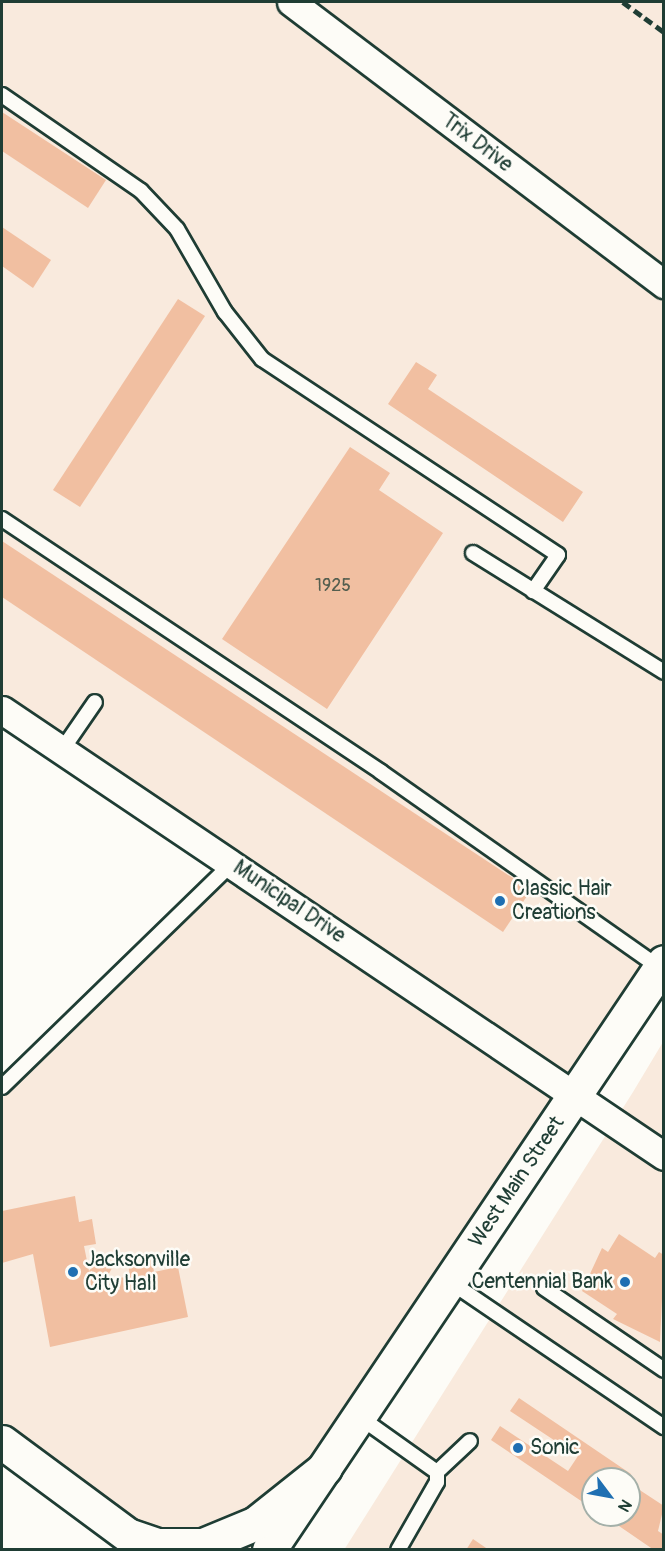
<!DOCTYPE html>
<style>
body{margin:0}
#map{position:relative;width:665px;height:1551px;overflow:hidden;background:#fdfcf7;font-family:Pangolin,sans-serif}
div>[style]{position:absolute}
.built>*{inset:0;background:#f9eadd}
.building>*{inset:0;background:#f1bfa1}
.roads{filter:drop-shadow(2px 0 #1f3d34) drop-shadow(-2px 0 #1f3d34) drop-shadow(0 2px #1f3d34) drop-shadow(0 -2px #1f3d34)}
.lane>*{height:14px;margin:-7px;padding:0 7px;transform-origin:7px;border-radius:7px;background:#fdfcf7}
.street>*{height:27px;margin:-13.5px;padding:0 13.5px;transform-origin:13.5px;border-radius:13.5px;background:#fdfcf7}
.secondary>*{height:33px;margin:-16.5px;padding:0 16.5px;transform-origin:16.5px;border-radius:16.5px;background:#fdfcf7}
.highway>*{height:33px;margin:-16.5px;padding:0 16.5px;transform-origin:16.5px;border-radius:16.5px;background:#fdfcf7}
.rail>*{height:4.5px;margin-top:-2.25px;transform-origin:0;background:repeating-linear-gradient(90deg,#1f3d34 0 9px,transparent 0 13.5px)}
.dots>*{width:16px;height:16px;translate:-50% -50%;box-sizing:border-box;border:3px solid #fdfcf7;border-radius:50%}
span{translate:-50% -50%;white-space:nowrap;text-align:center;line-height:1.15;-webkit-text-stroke:5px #fdfcf7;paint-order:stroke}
.number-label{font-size:18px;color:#545e4f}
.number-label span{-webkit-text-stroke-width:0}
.street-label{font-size:21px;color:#1f3d34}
.poi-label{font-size:21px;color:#1f3d34}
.left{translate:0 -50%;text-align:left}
.right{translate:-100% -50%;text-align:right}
.frame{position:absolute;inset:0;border:3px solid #1f3d34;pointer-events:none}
.north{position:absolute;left:581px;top:1467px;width:60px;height:60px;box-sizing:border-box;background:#fdfcf7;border:2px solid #a4b0a9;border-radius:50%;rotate:122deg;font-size:16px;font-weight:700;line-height:24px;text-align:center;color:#1f3d34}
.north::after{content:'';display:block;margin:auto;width:21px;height:27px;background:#1f6fb2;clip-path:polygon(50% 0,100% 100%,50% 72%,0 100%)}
</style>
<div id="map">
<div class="built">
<div style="clip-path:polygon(2px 2px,663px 2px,664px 962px,269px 1549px,148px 1549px,2px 1442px,2px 1087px,232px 864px,2px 710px)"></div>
<div style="clip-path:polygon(evenodd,663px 1042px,663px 1549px,344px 1550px,633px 1092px,663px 1042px,593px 1479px,629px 1479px,629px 1515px,593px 1515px,593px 1479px)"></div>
</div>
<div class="building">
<div style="clip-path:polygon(2px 112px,106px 180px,88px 208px,2px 151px)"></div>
<div style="clip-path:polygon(2px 227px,51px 260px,33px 288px,2px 266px)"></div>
<div style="clip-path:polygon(178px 299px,205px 316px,80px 507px,53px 490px)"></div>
<div style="clip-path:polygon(416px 362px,437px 375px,428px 389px,583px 492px,563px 522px,388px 404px)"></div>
<div style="clip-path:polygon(350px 447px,390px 473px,379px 490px,443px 533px,327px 709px,222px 639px)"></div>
<div style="clip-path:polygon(2px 541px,531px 890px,503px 932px,2px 597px)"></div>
<div style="clip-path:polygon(75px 1196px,79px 1222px,92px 1219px,96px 1244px,84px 1246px,89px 1271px,98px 1260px,112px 1268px,105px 1281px,130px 1276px,128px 1264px,152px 1259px,154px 1272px,178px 1267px,188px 1317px,50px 1347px,33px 1254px,2px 1263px,2px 1211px)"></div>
<div style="clip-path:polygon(619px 1234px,655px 1258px,659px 1252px,664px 1255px,660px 1342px,613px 1319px,617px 1314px,582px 1291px,602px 1248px,608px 1252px)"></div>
<div style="clip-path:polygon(519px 1398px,631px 1474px,628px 1479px,593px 1479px,593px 1509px,491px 1440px,500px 1426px,568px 1471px,578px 1456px,510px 1411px)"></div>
<div style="clip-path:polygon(629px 1483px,664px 1506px,658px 1531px,664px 1535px,663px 1550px,654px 1550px,603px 1515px,629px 1515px)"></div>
<div style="clip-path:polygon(473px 1539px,489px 1550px,466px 1550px)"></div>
</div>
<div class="roads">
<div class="lane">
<div style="left:2px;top:95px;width:169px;rotate:34.6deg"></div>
<div style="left:141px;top:191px;width:52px;rotate:46.5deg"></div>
<div style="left:177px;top:229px;width:96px;rotate:60deg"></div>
<div style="left:225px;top:312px;width:60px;rotate:51.8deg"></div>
<div style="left:262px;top:359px;width:355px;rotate:33.5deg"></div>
<div style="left:558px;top:555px;width:44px;rotate:124.8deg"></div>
<div style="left:2px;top:519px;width:456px;rotate:33.7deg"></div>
<div style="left:381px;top:772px;width:341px;rotate:35.1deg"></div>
<div style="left:473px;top:553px;width:225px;rotate:31.9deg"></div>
<div style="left:62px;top:750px;width:58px;rotate:-55.5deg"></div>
<div style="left:2px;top:1087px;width:321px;rotate:-44.2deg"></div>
<div style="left:449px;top:1281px;width:260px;rotate:34.2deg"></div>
<div style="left:544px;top:1288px;width:145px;rotate:34.3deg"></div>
<div style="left:361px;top:1418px;width:93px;rotate:35.4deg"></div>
<div style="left:437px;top:1472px;width:10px;rotate:90deg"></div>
<div style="left:437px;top:1482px;width:78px;rotate:119.8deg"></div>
<div style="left:437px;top:1472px;width:45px;rotate:-43.2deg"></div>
</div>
<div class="street">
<div style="left:291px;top:2px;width:468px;rotate:37.1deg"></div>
<div style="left:2px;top:710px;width:798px;rotate:33.97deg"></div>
</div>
<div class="secondary">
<div style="left:269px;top:1550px;width:708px;rotate:-56.11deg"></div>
</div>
<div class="highway">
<div style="left:2px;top:1442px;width:182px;rotate:36.5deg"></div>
<div style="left:131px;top:1536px;width:28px;rotate:19deg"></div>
<div style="left:157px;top:1545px;width:46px"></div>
<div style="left:203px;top:1545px;width:57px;rotate:-22.5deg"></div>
<div style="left:256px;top:1523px;width:88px;rotate:-38.6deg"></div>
</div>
</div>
<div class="rail">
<div style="left:623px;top:2px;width:51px;rotate:36.2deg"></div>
</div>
<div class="dots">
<div style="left:500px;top:901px;background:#1f6fb2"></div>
<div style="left:73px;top:1272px;background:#1f6fb2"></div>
<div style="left:625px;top:1282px;background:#1f6fb2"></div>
<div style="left:518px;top:1448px;background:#1f6fb2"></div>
</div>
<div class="number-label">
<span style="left:333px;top:586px">1925</span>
</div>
<div class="street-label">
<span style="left:477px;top:143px;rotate:37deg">Trix Drive</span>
<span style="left:289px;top:902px;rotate:34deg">Municipal Drive</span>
<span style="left:517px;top:1182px;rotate:-56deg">West Main Street</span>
</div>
<div class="poi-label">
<span class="left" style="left:512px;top:901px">Classic Hair<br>Creations</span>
<span class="left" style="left:85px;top:1272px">Jacksonville<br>City Hall</span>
<span class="right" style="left:613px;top:1282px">Centennial Bank</span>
<span class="left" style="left:530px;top:1448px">Sonic</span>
</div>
<div class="frame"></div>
<div class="north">N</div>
</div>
